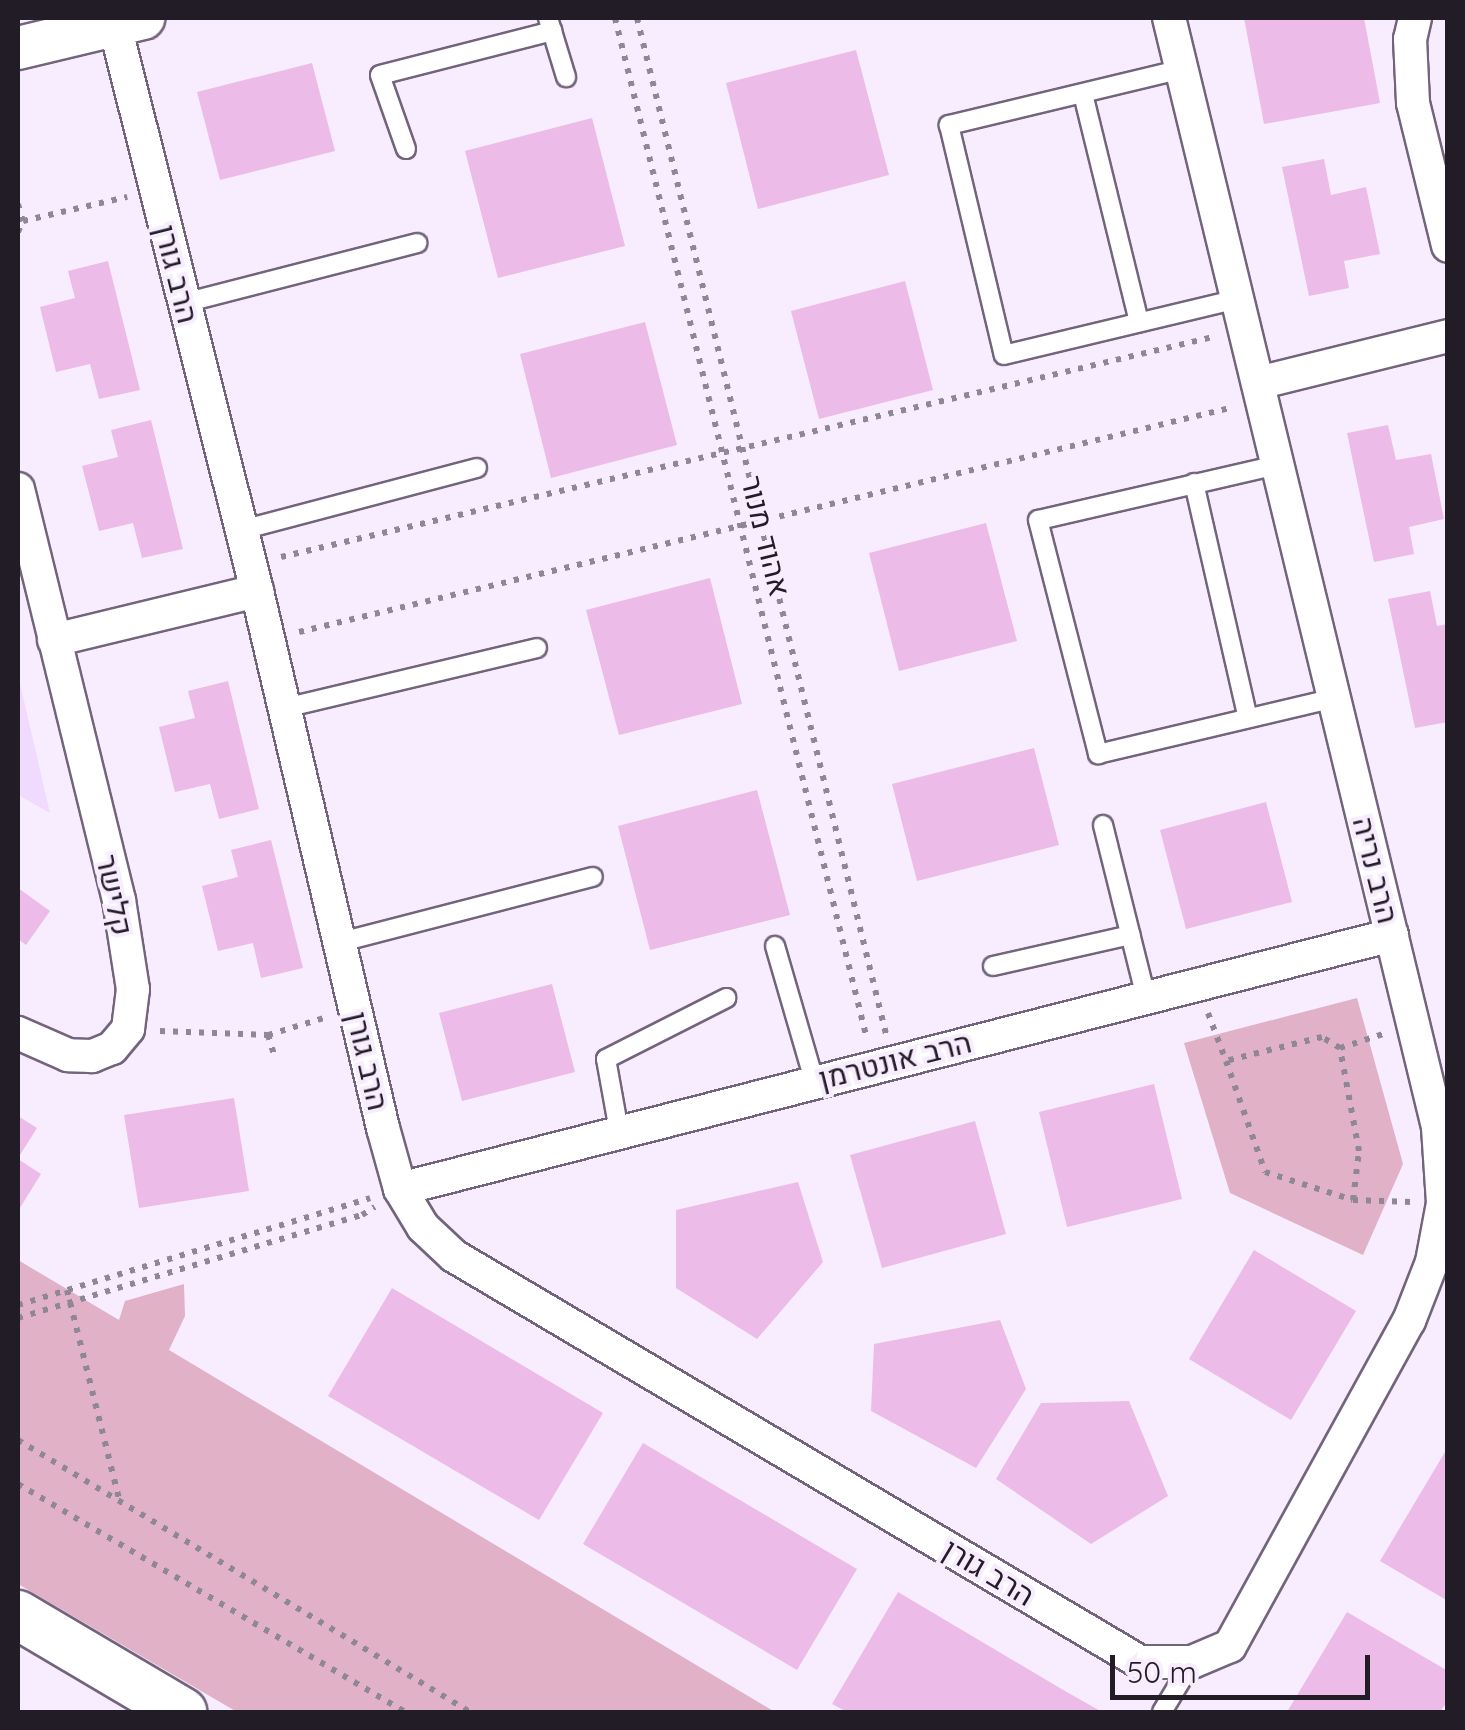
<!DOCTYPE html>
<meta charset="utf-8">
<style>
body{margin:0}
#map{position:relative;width:1465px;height:1730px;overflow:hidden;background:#f7edfe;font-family:Quicksand,Heebo,sans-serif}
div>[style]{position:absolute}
.built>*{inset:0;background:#f0dbff}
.green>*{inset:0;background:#e1b1c8}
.building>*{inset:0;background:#ecbbe7}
.path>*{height:6px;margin-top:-3px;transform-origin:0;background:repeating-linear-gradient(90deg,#8f8795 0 5px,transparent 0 13px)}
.roads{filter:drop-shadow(2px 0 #73647d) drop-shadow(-2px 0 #73647d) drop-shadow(0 2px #73647d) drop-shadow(0 -2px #73647d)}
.service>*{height:18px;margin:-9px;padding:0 9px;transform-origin:9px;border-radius:9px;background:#fff}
.minor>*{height:32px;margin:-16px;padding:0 16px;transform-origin:16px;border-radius:16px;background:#fff}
.tertiary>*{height:42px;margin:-21px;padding:0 21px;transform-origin:21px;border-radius:21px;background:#fff}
.secondary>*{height:48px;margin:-24px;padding:0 24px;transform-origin:24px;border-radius:24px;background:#fff}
span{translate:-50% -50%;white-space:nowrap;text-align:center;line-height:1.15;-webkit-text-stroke:8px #f7edfe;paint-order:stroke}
.street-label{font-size:30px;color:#221c27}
.frame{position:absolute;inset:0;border:20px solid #221c27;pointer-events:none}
.scale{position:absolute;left:1110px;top:1655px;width:260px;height:45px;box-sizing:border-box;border:5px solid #221c27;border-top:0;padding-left:12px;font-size:30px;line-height:35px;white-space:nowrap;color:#221c27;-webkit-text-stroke:8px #f7edfe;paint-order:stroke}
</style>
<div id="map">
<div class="built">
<div style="clip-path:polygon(18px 675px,50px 813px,18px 795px)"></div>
</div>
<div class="green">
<div style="clip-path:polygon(1357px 998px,1403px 1164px,1363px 1255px,1230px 1193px,1184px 1043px)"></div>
<div style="clip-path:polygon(18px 1260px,119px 1320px,125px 1301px,184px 1284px,185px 1316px,169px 1350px,775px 1712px,237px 1712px,18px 1584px)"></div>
</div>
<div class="building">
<div style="clip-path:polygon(1244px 18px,1364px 18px,1380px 103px,1264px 124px)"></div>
<div style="clip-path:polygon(856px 50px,889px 175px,758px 209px,726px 83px)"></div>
<div style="clip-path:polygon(312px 63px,335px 151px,220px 180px,197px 92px)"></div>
<div style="clip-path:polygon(592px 118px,625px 246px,498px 278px,465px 151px)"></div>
<div style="clip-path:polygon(1324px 159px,1331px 195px,1366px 187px,1380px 254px,1344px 261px,1349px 288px,1309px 296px,1282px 167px)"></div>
<div style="clip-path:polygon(108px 261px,140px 390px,99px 399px,90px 364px,56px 372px,40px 307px,75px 298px,68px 271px)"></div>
<div style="clip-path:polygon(905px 281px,933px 390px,819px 419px,791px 311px)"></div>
<div style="clip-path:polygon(645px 322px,677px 445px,551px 478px,520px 354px)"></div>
<div style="clip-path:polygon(151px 420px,183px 549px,142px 558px,133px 523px,99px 531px,82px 466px,118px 457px,111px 430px)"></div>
<div style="clip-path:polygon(1388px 425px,1396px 460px,1431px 454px,1444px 519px,1409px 527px,1414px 554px,1374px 562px,1347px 433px)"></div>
<div style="clip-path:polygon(986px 523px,1017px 641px,899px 671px,869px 553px)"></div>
<div style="clip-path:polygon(710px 578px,742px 704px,619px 735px,586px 610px)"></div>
<div style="clip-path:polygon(1430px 591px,1437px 626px,1448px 624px,1448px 722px,1415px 728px,1388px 599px)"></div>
<div style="clip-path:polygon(228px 681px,259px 809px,219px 819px,210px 784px,175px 792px,159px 727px,195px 718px,188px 691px)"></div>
<div style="clip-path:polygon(1034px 748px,1059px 845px,917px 881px,892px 784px)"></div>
<div style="clip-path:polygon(757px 790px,790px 915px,650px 950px,618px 826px)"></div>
<div style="clip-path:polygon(1266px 802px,1292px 902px,1186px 929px,1160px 830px)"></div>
<div style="clip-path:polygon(271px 840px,303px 968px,261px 978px,253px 943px,218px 951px,202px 886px,238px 877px,231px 850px)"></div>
<div style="clip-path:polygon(18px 888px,50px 911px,26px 945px,18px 939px)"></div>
<div style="clip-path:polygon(552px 984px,575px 1072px,462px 1101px,439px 1013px)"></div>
<div style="clip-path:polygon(1154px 1084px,1182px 1199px,1067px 1227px,1039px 1112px)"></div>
<div style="clip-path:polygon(234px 1098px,249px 1191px,139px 1208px,124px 1115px)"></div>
<div style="clip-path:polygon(18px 1116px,37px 1128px,18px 1158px)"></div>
<div style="clip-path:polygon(975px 1121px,1006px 1234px,882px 1268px,850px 1155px)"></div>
<div style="clip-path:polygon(18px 1159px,41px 1174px,18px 1211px)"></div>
<div style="clip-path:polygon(798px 1182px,823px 1262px,757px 1339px,676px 1288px,676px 1210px)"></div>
<div style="clip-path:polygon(1254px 1250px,1356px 1311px,1291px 1420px,1189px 1359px)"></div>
<div style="clip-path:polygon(392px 1288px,603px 1413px,539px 1520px,328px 1396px)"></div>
<div style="clip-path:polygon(1000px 1320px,1026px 1389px,976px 1468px,871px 1411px,874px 1344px)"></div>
<div style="clip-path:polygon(1129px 1401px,1168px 1496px,1091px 1544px,996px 1479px,1041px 1403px)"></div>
<div style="clip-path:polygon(643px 1443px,857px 1569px,797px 1670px,583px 1544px)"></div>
<div style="clip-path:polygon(1448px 1447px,1448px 1601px,1380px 1561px)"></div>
<div style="clip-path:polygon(898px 1592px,1065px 1691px,1102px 1712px,847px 1712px,832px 1704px)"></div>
<div style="clip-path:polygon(1347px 1612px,1448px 1671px,1448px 1700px,1440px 1712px,1287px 1712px)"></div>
</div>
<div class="path">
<div style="left:615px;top:18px;width:1052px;rotate:76.14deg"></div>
<div style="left:637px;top:18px;width:1046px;rotate:76.23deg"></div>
<div style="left:18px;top:204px;width:18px;rotate:74deg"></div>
<div style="left:18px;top:232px;width:12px;rotate:-66deg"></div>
<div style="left:23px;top:221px;width:107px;rotate:-13deg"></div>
<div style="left:281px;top:557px;width:958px;rotate:-13.28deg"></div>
<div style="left:299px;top:632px;width:958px;rotate:-13.53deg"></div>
<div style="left:1208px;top:1013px;width:51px;rotate:69.4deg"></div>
<div style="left:160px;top:1031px;width:108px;rotate:2.1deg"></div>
<div style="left:268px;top:1035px;width:59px;rotate:-16.9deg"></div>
<div style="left:268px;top:1035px;width:24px;rotate:73deg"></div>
<div style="left:1340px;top:1048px;width:45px;rotate:-18deg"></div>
<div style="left:1353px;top:1200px;width:49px;rotate:-83deg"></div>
<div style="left:1359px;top:1151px;width:105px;rotate:-100.5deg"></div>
<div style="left:1340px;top:1048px;width:21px;rotate:-149deg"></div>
<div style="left:1322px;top:1037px;width:99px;rotate:166deg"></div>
<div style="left:1226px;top:1061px;width:118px;rotate:70.6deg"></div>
<div style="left:1265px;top:1172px;width:92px;rotate:17.7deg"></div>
<div style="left:1353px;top:1200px;width:59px;rotate:1.9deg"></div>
<div style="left:67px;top:1290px;width:219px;rotate:76deg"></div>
<div style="left:18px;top:1305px;width:368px;rotate:-16.9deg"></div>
<div style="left:18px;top:1318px;width:359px;rotate:-16.7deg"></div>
<div style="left:362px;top:1215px;width:15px;rotate:-32deg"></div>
<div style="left:18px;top:1440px;width:528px;rotate:31.04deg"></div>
<div style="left:18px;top:1484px;width:449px;rotate:30.5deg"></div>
</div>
<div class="roads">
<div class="service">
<div style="left:548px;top:18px;width:62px;rotate:73deg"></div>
<div style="left:1182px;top:69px;width:240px;rotate:166.5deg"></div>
<div style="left:949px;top:125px;width:236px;rotate:76.6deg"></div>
<div style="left:1004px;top:355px;width:241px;rotate:-13.5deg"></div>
<div style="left:1083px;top:94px;width:235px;rotate:76.2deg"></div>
<div style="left:406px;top:149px;width:78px;rotate:-109.4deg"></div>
<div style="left:380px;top:75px;width:178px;rotate:-14.3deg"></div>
<div style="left:184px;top:303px;width:241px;rotate:-14.4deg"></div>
<div style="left:1277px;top:465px;width:245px;rotate:167deg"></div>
<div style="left:1038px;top:520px;width:242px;rotate:75.6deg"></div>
<div style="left:1098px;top:754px;width:243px;rotate:-13.3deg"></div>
<div style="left:1194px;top:483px;width:241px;rotate:77.1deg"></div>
<div style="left:242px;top:530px;width:243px;rotate:-14.8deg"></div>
<div style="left:285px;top:708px;width:259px;rotate:-13.4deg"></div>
<div style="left:1103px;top:825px;width:177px;rotate:76deg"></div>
<div style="left:341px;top:942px;width:260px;rotate:-14.5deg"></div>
<div style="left:775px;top:946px;width:140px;rotate:73.8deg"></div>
<div style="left:993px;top:966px;width:141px;rotate:-12.7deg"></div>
<div style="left:619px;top:1131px;width:73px;rotate:-100.2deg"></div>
<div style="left:606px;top:1059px;width:135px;rotate:-26.9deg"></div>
<div style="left:1162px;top:1712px;width:58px;rotate:-59deg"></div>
</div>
<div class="minor">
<div style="left:113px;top:18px;width:591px;rotate:75.89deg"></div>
<div style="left:257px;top:591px;width:552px;rotate:76.8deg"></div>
<div style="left:383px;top:1128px;width:63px;rotate:74.4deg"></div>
<div style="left:400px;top:1189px;width:44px;rotate:58.8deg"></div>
<div style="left:423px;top:1227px;width:42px;rotate:43.1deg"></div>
<div style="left:454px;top:1256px;width:797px;rotate:30.62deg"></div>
<div style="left:1140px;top:1662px;width:52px"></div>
<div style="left:1192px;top:1662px;width:41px;rotate:-22.8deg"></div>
<div style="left:1230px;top:1646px;width:371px;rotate:-61.2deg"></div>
<div style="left:1409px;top:1321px;width:63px;rotate:-68.7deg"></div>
<div style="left:1432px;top:1262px;width:60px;rotate:-79.4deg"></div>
<div style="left:1443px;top:1203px;width:76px;rotate:-93.8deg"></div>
<div style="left:1438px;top:1127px;width:1141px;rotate:-103.63deg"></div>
<div style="left:1415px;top:18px;width:22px;rotate:103deg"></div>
<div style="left:1410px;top:39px;width:64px;rotate:87.3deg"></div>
<div style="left:1413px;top:103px;width:147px;rotate:76.2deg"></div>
<div style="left:1258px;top:383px;width:196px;rotate:-13.9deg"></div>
<div style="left:18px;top:489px;width:423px;rotate:76.2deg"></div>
<div style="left:119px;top:900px;width:90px;rotate:81.1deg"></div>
<div style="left:133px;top:989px;width:40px;rotate:97.1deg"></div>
<div style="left:128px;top:1029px;width:25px;rotate:130deg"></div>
<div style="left:112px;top:1048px;width:22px;rotate:158deg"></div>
<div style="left:92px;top:1056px;width:24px;rotate:-178deg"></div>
<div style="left:68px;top:1055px;width:55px;rotate:-156.3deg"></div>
<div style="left:54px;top:640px;width:209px;rotate:-13.6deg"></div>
<div style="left:400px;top:1189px;width:1024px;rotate:-14.36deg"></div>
</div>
<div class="tertiary">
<div style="left:18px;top:48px;width:129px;rotate:-13.5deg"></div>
</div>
<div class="secondary">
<div style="left:18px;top:1615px;width:191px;rotate:30.6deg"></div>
</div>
</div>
<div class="street-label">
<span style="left:177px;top:274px;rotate:76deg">הרב גורן</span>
<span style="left:766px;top:536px;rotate:76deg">אהוד מנור</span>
<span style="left:1376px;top:870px;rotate:76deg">הרב נריה</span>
<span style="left:115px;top:895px;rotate:78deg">קלישר</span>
<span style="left:895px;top:1060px;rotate:-14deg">הרב אונטרמן</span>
<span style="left:368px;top:1061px;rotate:77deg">הרב גורן</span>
<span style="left:989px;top:1572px;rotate:31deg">הרב גורן</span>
</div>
<div class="frame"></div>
<div class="scale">50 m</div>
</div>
